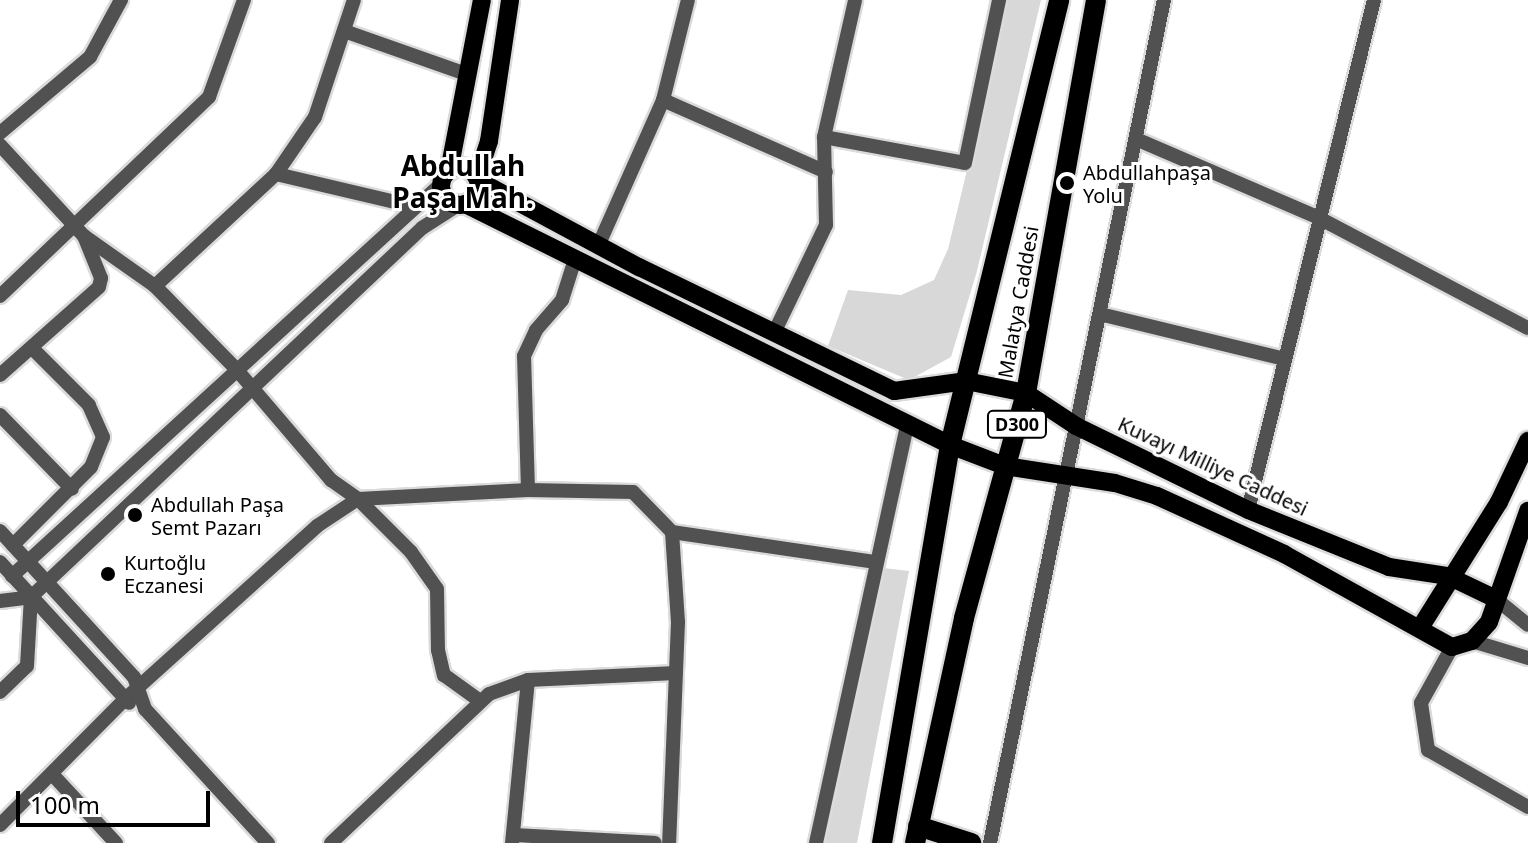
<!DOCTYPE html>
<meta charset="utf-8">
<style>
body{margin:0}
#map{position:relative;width:1528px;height:843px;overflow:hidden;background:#fff;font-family:"Noto Sans",sans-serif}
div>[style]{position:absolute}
.green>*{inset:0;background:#d8d8d8}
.roads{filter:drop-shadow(2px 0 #dbdbdb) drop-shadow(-2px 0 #dbdbdb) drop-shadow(0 2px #dbdbdb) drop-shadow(0 -2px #dbdbdb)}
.minor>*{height:14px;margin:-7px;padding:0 7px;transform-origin:7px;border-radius:7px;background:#515151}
.major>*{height:18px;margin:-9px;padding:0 9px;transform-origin:9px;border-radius:9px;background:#000}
.major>.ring{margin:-9px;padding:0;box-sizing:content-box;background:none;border:18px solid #000;border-radius:50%}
.highway>*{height:20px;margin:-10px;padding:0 10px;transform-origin:10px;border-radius:10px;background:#000}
.dots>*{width:22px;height:22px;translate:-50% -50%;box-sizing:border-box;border:4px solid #fff;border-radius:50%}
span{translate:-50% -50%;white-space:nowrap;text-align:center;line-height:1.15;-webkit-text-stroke:6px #fff;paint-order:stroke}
.shield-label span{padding:2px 6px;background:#fff;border:2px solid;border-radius:6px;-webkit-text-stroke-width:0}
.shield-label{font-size:18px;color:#000;font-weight:700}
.poi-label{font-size:20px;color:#000}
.left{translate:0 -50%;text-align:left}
.street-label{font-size:20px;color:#000}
.district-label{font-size:28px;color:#000;font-weight:700}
.scale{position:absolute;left:16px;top:791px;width:194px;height:36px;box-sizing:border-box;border:4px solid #000;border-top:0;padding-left:10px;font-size:24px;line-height:28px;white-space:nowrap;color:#000;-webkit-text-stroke:6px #fff;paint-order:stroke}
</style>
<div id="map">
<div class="green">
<div style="clip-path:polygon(1008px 0,1041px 0,977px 271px,951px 357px,909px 380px,828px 346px,848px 290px,901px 295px,934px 280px,948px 249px)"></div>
<div style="clip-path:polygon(883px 568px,909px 571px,857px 843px,825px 843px)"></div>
</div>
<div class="roads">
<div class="minor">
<div style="left:344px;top:31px;width:129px;rotate:19.4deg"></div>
<div style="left:663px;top:100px;width:178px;rotate:23.8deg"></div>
<div style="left:0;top:133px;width:118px;rotate:-40.2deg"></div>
<div style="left:90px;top:57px;width:65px;rotate:-61.5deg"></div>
<div style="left:824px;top:137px;width:143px;rotate:10.4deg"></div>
<div style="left:965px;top:163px;width:167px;rotate:-78.2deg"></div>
<div style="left:1136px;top:139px;width:199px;rotate:23.3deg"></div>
<div style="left:1319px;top:218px;width:236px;rotate:27.8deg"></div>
<div style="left:0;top:145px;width:124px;rotate:47.3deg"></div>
<div style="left:84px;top:236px;width:87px;rotate:35.2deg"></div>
<div style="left:155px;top:286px;width:117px;rotate:45.7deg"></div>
<div style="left:237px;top:370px;width:145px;rotate:49.5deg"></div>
<div style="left:331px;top:480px;width:33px;rotate:35deg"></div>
<div style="left:358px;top:499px;width:170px;rotate:-3deg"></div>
<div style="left:528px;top:490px;width:105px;rotate:1.1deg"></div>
<div style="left:633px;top:492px;width:56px;rotate:45.7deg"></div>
<div style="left:672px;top:532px;width:90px;rotate:86.2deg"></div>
<div style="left:678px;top:622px;width:221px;rotate:92.3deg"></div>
<div style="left:276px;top:174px;width:140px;rotate:13.2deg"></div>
<div style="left:599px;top:244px;width:158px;rotate:-66deg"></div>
<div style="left:663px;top:100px;width:103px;rotate:-76deg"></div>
<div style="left:155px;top:286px;width:165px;rotate:-42.8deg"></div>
<div style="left:276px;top:174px;width:69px;rotate:-55.6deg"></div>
<div style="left:315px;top:117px;width:123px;rotate:-71.6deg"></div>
<div style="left:0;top:296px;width:289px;rotate:-43.6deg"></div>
<div style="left:209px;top:97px;width:103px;rotate:-70.2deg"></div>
<div style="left:1100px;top:314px;width:190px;rotate:13.7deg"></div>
<div style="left:774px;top:333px;width:120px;rotate:-64.3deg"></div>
<div style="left:826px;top:225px;width:88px;rotate:-91.3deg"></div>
<div style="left:824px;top:137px;width:140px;rotate:-77.2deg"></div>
<div style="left:0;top:375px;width:132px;rotate:-41.6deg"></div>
<div style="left:99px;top:287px;width:9px;rotate:-77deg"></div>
<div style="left:101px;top:278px;width:45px;rotate:-112deg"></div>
<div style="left:0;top:415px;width:103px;rotate:45.8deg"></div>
<div style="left:528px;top:490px;width:134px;rotate:-91.7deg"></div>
<div style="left:524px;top:356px;width:29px;rotate:-65deg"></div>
<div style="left:536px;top:330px;width:40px;rotate:-49deg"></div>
<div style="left:562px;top:300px;width:43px;rotate:-72.4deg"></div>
<div style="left:1248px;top:510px;width:525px;rotate:-76.12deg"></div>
<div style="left:0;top:531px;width:198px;rotate:47.5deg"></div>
<div style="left:134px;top:677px;width:34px;rotate:71deg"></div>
<div style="left:145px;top:709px;width:182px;rotate:47.5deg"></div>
<div style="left:672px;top:532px;width:206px;rotate:8.4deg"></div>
<div style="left:13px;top:545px;width:110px;rotate:-45deg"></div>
<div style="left:91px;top:467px;width:32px;rotate:-68deg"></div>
<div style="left:103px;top:437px;width:35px;rotate:-114deg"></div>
<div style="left:89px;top:405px;width:81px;rotate:-135deg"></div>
<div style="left:0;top:562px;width:191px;rotate:47.5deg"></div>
<div style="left:12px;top:576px;width:581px;rotate:-42.42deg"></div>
<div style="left:1496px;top:599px;width:41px;rotate:39.1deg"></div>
<div style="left:0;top:601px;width:31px;rotate:-7deg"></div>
<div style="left:31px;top:597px;width:538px;rotate:-43.34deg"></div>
<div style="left:422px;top:228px;width:43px;rotate:-32.6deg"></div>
<div style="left:1472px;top:641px;width:59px;rotate:16.9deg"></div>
<div style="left:1452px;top:647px;width:64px;rotate:119deg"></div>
<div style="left:1421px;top:703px;width:48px;rotate:81.5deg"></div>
<div style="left:1428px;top:750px;width:115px;rotate:29.7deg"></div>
<div style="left:528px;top:680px;width:148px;rotate:-2.7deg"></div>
<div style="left:0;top:692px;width:37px;rotate:-44deg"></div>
<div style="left:27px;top:666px;width:69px;rotate:-86.7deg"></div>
<div style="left:52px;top:774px;width:94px;rotate:47.2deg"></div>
<div style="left:0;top:825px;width:176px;rotate:-45.2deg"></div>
<div style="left:124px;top:700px;width:260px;rotate:-42deg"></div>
<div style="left:317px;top:526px;width:49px;rotate:-33.4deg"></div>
<div style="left:358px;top:499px;width:75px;rotate:45deg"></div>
<div style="left:411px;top:552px;width:45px;rotate:54.9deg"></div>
<div style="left:437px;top:589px;width:61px;rotate:89.1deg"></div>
<div style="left:438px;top:650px;width:26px;rotate:77deg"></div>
<div style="left:444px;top:675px;width:44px;rotate:35.8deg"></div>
<div style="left:513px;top:835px;width:142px;rotate:3.2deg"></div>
<div style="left:331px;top:843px;width:217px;rotate:-43.3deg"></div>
<div style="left:489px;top:694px;width:41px;rotate:-19.7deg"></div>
<div style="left:528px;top:680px;width:164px;rotate:95.6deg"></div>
<div style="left:816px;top:843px;width:428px;rotate:-77.7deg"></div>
<div style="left:990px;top:843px;width:861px;rotate:-78.34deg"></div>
</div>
<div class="major">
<div class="ring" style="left:441px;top:167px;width:20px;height:20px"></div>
<div style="left:449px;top:171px;width:174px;rotate:-79.1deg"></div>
<div style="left:477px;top:178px;width:39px;rotate:-72deg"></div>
<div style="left:489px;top:141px;width:143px;rotate:-81.5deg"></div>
<div style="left:479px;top:181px;width:182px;rotate:28.3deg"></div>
<div style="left:639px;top:267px;width:284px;rotate:25.9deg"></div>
<div style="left:894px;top:391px;width:73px;rotate:-7.9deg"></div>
<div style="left:966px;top:381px;width:61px;rotate:11.3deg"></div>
<div style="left:1026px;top:393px;width:60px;rotate:33.4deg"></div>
<div style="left:1076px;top:426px;width:191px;rotate:26deg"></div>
<div style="left:1248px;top:510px;width:152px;rotate:22deg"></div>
<div style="left:1389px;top:567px;width:60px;rotate:8.7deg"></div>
<div style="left:1448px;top:576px;width:53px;rotate:25.6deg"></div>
<div style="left:465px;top:204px;width:542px;rotate:26.42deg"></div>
<div style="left:950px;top:445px;width:59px;rotate:20.9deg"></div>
<div style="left:1005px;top:466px;width:111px;rotate:8.8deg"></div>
<div style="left:1115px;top:483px;width:44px;rotate:17.2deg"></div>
<div style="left:1157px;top:496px;width:140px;rotate:24.5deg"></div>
<div style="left:1284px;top:554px;width:192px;rotate:29deg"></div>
<div style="left:1452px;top:647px;width:21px;rotate:-17deg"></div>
<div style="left:1472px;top:641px;width:25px;rotate:-48deg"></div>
<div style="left:1489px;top:622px;width:118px;rotate:-70.6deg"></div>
<div style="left:1420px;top:628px;width:149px;rotate:-57.9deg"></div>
<div style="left:1499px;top:502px;width:68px;rotate:-64.6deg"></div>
</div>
<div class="highway">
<div style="left:918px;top:826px;width:56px;rotate:17.8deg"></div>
<div style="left:882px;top:843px;width:404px;rotate:-80.3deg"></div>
<div style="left:950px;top:445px;width:458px;rotate:-76.2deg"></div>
<div style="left:915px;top:843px;width:230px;rotate:-77.7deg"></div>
<div style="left:964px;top:618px;width:233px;rotate:-74.6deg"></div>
<div style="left:1026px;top:393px;width:399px;rotate:-79.9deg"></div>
</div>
</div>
<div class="dots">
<div style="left:1067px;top:183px;background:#000"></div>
<div style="left:135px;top:515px;background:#000"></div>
<div style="left:108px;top:574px;background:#000"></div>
</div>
<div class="shield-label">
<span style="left:1017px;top:424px">D300</span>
</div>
<div class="poi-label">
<span class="left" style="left:1083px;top:184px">Abdullahpaşa<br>Yolu</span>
<span class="left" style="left:151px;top:516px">Abdullah Paşa<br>Semt Pazarı</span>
<span class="left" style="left:124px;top:574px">Kurtoğlu<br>Eczanesi</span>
</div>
<div class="street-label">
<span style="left:1018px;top:302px;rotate:-80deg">Malatya Caddesi</span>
<span style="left:1213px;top:466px;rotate:25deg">Kuvayı Milliye Caddesi</span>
</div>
<div class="district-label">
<span style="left:463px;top:181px">Abdullah<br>Paşa Mah.</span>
</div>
<div class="scale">100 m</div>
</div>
